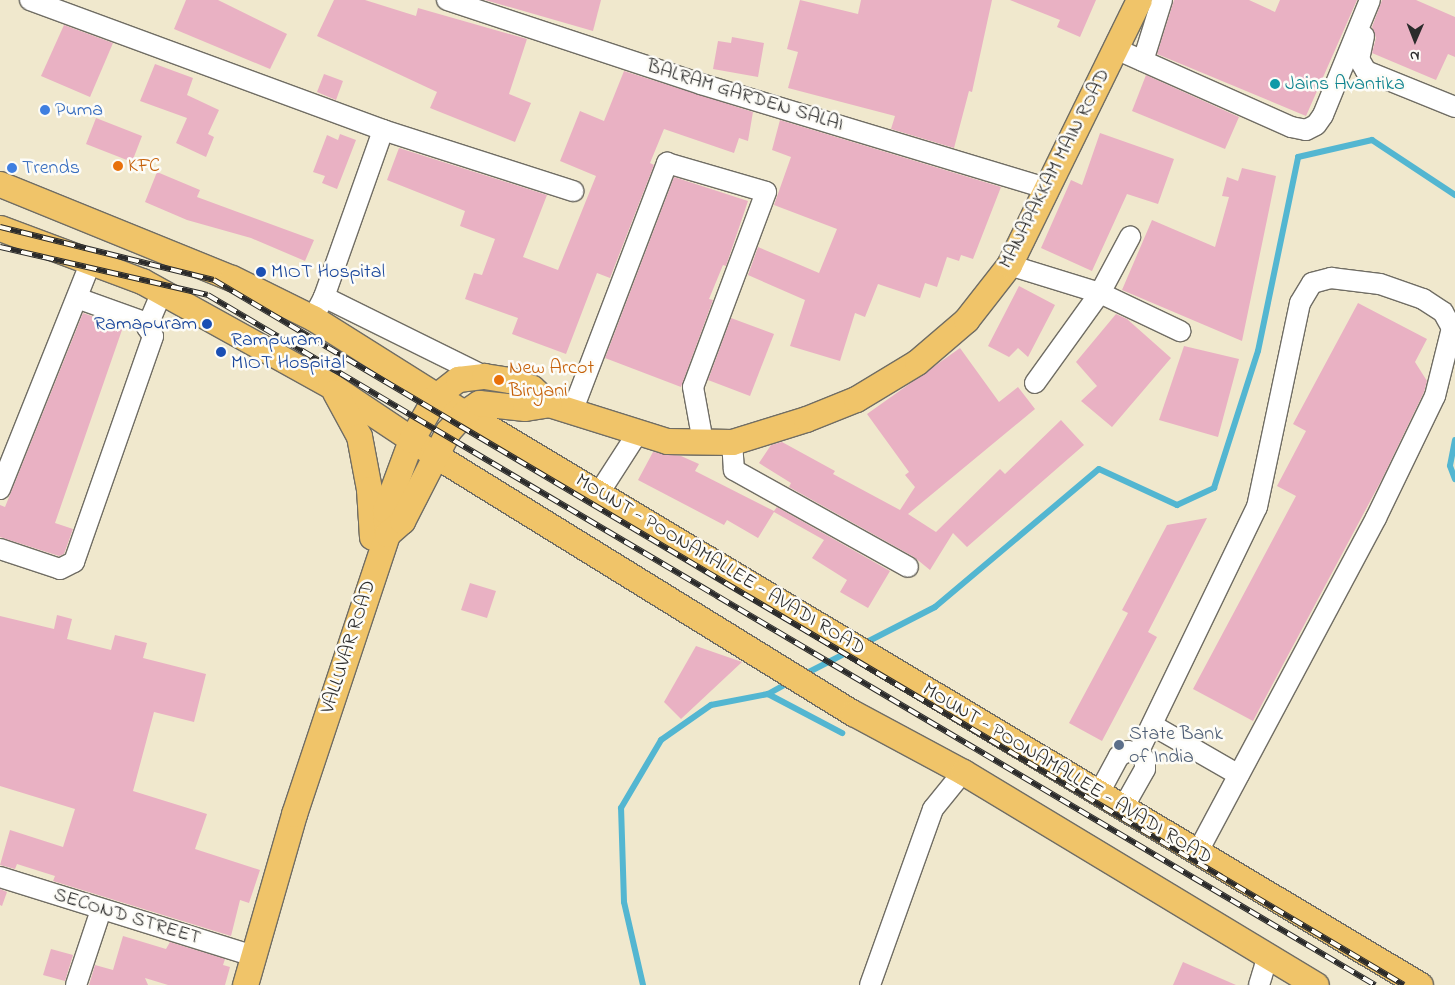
<!DOCTYPE html>
<style>
body{margin:0}
#map{position:relative;width:1455px;height:985px;overflow:hidden;background:#f0e8cd;font-family:"Indie Flower",sans-serif}
div>[style]{position:absolute}
.stream>*{height:6px;margin:-3px;padding:0 3px;transform-origin:3px;border-radius:3px;background:#53b6d1}
.building>*{inset:0;background:#e9b1c3}
.roads{filter:drop-shadow(1px 0 #706d64) drop-shadow(-1px 0 #706d64) drop-shadow(0 1px #706d64) drop-shadow(0 -1px #706d64)}
.minor>*{height:20px;margin:-10px;padding:0 10px;transform-origin:10px;border-radius:10px;background:#fff}
.major>*{height:25px;margin:-12.5px;padding:0 12.5px;transform-origin:12.5px;border-radius:12.5px;background:#f0c469}
.rail>*{height:5.5px;margin-top:-2.75px;transform-origin:0;background:repeating-linear-gradient(90deg,#fdfcf7 0 11px,#2b2b2b 0 22px);box-sizing:border-box;border-block:1px solid #2b2b2b}
.dots>*{width:14px;height:14px;translate:-50% -50%;box-sizing:border-box;border:2px solid #fdfcf7;border-radius:50%}
span{translate:-50% -50%;white-space:nowrap;text-align:center;line-height:1.15;-webkit-text-stroke:5px #fdfcf7;paint-order:stroke}
.culture-label{font-size:20px;color:#0d838f}
.left{translate:0 -50%;text-align:left}
.street-label{font-size:20px;color:#2b2b2b}
.shop-label{font-size:20px;color:#366cbe}
.food-label{font-size:20px;color:#c56008}
.transit-label{font-size:20px;color:#164399}
.right{translate:-100% -50%;text-align:right}
.service-label{font-size:20px;color:#4e5e75}
.north{position:absolute;left:1390px;top:15px;width:50px;height:50px;-webkit-text-stroke:4px #fdfcf7;paint-order:stroke;rotate:181deg;font-size:14px;font-weight:700;line-height:20px;text-align:center;color:#2b2b2b}
.north::after{content:'';display:block;margin:auto;width:18px;height:22px;background:#2b2b2b;clip-path:polygon(50% 0,100% 100%,50% 72%,0 100%)}
</style>
<div id="map">
<div class="stream">
<div style="left:1455px;top:440px;width:26px;rotate:101deg"></div>
<div style="left:1450px;top:466px;width:14px;rotate:69deg"></div>
<div style="left:863px;top:644px;width:81px;rotate:-27.2deg"></div>
<div style="left:935px;top:607px;width:214px;rotate:-40.1deg"></div>
<div style="left:1099px;top:469px;width:86px;rotate:24.8deg"></div>
<div style="left:1177px;top:505px;width:41px;rotate:-24.7deg"></div>
<div style="left:1214px;top:488px;width:144px;rotate:-72.2deg"></div>
<div style="left:1258px;top:351px;width:198px;rotate:-78.3deg"></div>
<div style="left:1298px;top:157px;width:76px;rotate:-12.9deg"></div>
<div style="left:1372px;top:140px;width:100px;rotate:33.5deg"></div>
<div style="left:803px;top:675px;width:53px;rotate:-27.1deg"></div>
<div style="left:768px;top:694px;width:84px;rotate:27.8deg"></div>
<div style="left:643px;top:985px;width:85px;rotate:-102.9deg"></div>
<div style="left:624px;top:902px;width:94px;rotate:-91.8deg"></div>
<div style="left:621px;top:808px;width:79px;rotate:-59.5deg"></div>
<div style="left:661px;top:740px;width:61px;rotate:-35deg"></div>
<div style="left:711px;top:705px;width:58px;rotate:-10.9deg"></div>
<div style="left:768px;top:694px;width:25px;rotate:-29deg"></div>
</div>
<div class="building">
<div style="clip-path:polygon(186px 0,218px 0,287px 34px,270px 69px,174px 29px)"></div>
<div style="clip-path:polygon(334px 0,365px 0,416px 16px,418px 8px,527px 39px,509px 94px,531px 103px,515px 142px,430px 108px,437px 92px,317px 36px)"></div>
<div style="clip-path:polygon(485px 0,601px 0,593px 31px)"></div>
<div style="clip-path:polygon(800px 0,858px 14px,861px 0,992px 0,972px 92px,969px 91px,954px 148px,891px 129px,895px 116px,788px 88px,798px 52px,787px 49px)"></div>
<div style="clip-path:polygon(1010px 0,1096px 0,1080px 37px,1057px 27px,1060px 20px)"></div>
<div style="clip-path:polygon(1174px 0,1249px 0,1275px 12px,1280px 0,1357px 0,1306px 116px,1157px 54px)"></div>
<div style="clip-path:polygon(1382px 0,1416px 0,1455px 17px,1455px 57px,1448px 54px,1436px 80px,1372px 53px,1376px 38px,1372px 27px)"></div>
<div style="clip-path:polygon(64px 25px,113px 43px,90px 97px,41px 76px)"></div>
<div style="clip-path:polygon(732px 37px,764px 43px,758px 77px,713px 69px,718px 41px,731px 43px)"></div>
<div style="clip-path:polygon(155px 64px,193px 78px,187px 95px,219px 110px,208px 134px,214px 137px,206px 157px,176px 143px,187px 118px,140px 101px)"></div>
<div style="clip-path:polygon(624px 71px,753px 112px,748px 141px,739px 138px,734px 153px,664px 129px,650px 163px,654px 165px,610px 278px,597px 273px,566px 354px,512px 334px,518px 318px,465px 299px,474px 273px,482px 275px,495px 239px,460px 226px,465px 211px,387px 180px,399px 148px,547px 195px,523px 257px,558px 270px,596px 176px,560px 161px,580px 111px,604px 121px)"></div>
<div style="clip-path:polygon(324px 74px,343px 81px,336px 100px,317px 92px)"></div>
<div style="clip-path:polygon(1146px 75px,1239px 117px,1225px 149px,1132px 111px)"></div>
<div style="clip-path:polygon(96px 118px,142px 136px,132px 162px,86px 144px)"></div>
<div style="clip-path:polygon(780px 120px,1001px 187px,973px 259px,961px 255px,959px 261px,947px 257px,937px 287px,925px 283px,920px 298px,878px 284px,865px 317px,855px 313px,840px 361px,790px 346px,805px 300px,748px 275px,758px 247px,819px 273px,837px 229px,774px 205px,791px 157px,772px 150px)"></div>
<div style="clip-path:polygon(1100px 133px,1174px 159px,1158px 204px,1127px 194px,1092px 271px,1041px 248px,1071px 180px,1082px 185px)"></div>
<div style="clip-path:polygon(340px 134px,356px 140px,337px 189px,322px 183px,325px 176px,313px 172px,327px 135px,338px 140px)"></div>
<div style="clip-path:polygon(1242px 168px,1276px 176px,1242px 341px,1122px 290px,1152px 220px,1215px 247px,1229px 197px,1222px 196px,1227px 177px,1238px 181px)"></div>
<div style="clip-path:polygon(157px 172px,200px 190px,197px 197px,314px 240px,305px 261px,251px 238px,187px 220px,145px 202px)"></div>
<div style="clip-path:polygon(674px 177px,748px 201px,726px 266px,723px 265px,709px 299px,713px 300px,681px 387px,605px 358px)"></div>
<div style="clip-path:polygon(1019px 286px,1055px 305px,1028px 357px,1018px 348px,1009px 357px,988px 346px)"></div>
<div style="clip-path:polygon(1358px 303px,1427px 339px,1415px 362px,1427px 381px,1424px 392px,1382px 479px,1253px 721px,1193px 689px,1296px 496px,1277px 486px,1306px 431px,1293px 424px)"></div>
<div style="clip-path:polygon(83px 313px,123px 327px,55px 523px,73px 529px,64px 554px,59px 556px,0 537px,0 505px,5px 507px)"></div>
<div style="clip-path:polygon(1116px 314px,1127px 319px,1171px 358px,1112px 427px,1081px 401px,1097px 386px,1076px 362px)"></div>
<div style="clip-path:polygon(731px 318px,774px 334px,750px 396px,708px 380px)"></div>
<div style="clip-path:polygon(1184px 346px,1239px 359px,1218px 437px,1159px 420px)"></div>
<div style="clip-path:polygon(960px 348px,999px 402px,1018px 387px,1035px 409px,908px 514px,936px 532px,1000px 469px,1005px 474px,1061px 420px,1084px 445px,967px 547px,953px 533px,930px 570px,914px 557px,789px 487px,791px 483px,759px 463px,771px 445px,782px 442px,835px 471px,833px 474px,900px 510px,915px 487px,905px 475px,909px 472px,867px 414px)"></div>
<div style="clip-path:polygon(653px 452px,681px 456px,699px 464px,695px 471px,774px 511px,777px 507px,890px 571px,868px 608px,840px 592px,847px 580px,812px 558px,824px 540px,774px 512px,758px 538px,727px 520px,724px 525px,638px 480px)"></div>
<div style="clip-path:polygon(1207px 518px,1148px 632px,1157px 637px,1102px 741px,1069px 723px,1128px 613px,1122px 610px,1167px 525px)"></div>
<div style="clip-path:polygon(470px 583px,496px 591px,487px 618px,461px 610px)"></div>
<div style="clip-path:polygon(57px 615px,72px 619px,67px 639px,111px 650px,115px 635px,147px 643px,143px 658px,206px 674px,194px 722px,154px 712px,133px 791px,207px 814px,195px 849px,260px 870px,249px 903px,240px 900px,231px 936px,53px 881px,55px 876px,17px 864px,15px 869px,0 865px,10px 830px,63px 847px,75px 809px,0 786px,0 616px,54px 629px)"></div>
<div style="clip-path:polygon(696px 646px,742px 662px,681px 719px,664px 702px)"></div>
<div style="clip-path:polygon(0 889px,7px 892px,2px 906px,0 905px)"></div>
<div style="clip-path:polygon(123px 936px,166px 949px,170px 942px,225px 959px,223px 965px,230px 967px,225px 985px,168px 985px,145px 978px,148px 985px,89px 985px,95px 965px,113px 970px)"></div>
<div style="clip-path:polygon(51px 949px,73px 955px,65px 981px,43px 975px)"></div>
<div style="clip-path:polygon(1183px 962px,1236px 985px,1173px 985px)"></div>
</div>
<div class="roads">
<div class="minor">
<div style="left:30px;top:0;width:376px;rotate:20.2deg"></div>
<div style="left:383px;top:130px;width:200px;rotate:17.8deg"></div>
<div style="left:447px;top:0;width:268px;rotate:18.3deg"></div>
<div style="left:701px;top:84px;width:359px;rotate:16.8deg"></div>
<div style="left:1364px;top:36px;width:24px;rotate:102deg"></div>
<div style="left:1359px;top:59px;width:14px;rotate:60deg"></div>
<div style="left:1366px;top:71px;width:96px;rotate:22deg"></div>
<div style="left:1116px;top:49px;width:192px;rotate:24deg"></div>
<div style="left:1291px;top:127px;width:15px;rotate:11deg"></div>
<div style="left:1306px;top:130px;width:11px;rotate:-27deg"></div>
<div style="left:1316px;top:125px;width:12px;rotate:-55deg"></div>
<div style="left:1323px;top:115px;width:124px;rotate:-67.8deg"></div>
<div style="left:1143px;top:61px;width:64px;rotate:-72.7deg"></div>
<div style="left:1009px;top:265px;width:95px;rotate:17.1deg"></div>
<div style="left:1100px;top:293px;width:89px;rotate:25.4deg"></div>
<div style="left:324px;top:297px;width:178px;rotate:26.3deg"></div>
<div style="left:77px;top:298px;width:74px;rotate:19.7deg"></div>
<div style="left:313px;top:318px;width:24px;rotate:-62deg"></div>
<div style="left:324px;top:297px;width:177px;rotate:-70.5deg"></div>
<div style="left:1035px;top:383px;width:111px;rotate:-54.2deg"></div>
<div style="left:1100px;top:293px;width:64px;rotate:-61.8deg"></div>
<div style="left:572px;top:412px;width:267px;rotate:-69.1deg"></div>
<div style="left:667px;top:163px;width:103px;rotate:16.3deg"></div>
<div style="left:766px;top:192px;width:208px;rotate:110.5deg"></div>
<div style="left:693px;top:387px;width:56px;rotate:79.7deg"></div>
<div style="left:732px;top:442px;width:28px;rotate:86deg"></div>
<div style="left:734px;top:470px;width:199px;rotate:29.1deg"></div>
<div style="left:0;top:489px;width:245px;rotate:-68.2deg"></div>
<div style="left:599px;top:493px;width:70px;rotate:-57.2deg"></div>
<div style="left:0;top:549px;width:63px;rotate:18.4deg"></div>
<div style="left:60px;top:569px;width:16px;rotate:-27deg"></div>
<div style="left:74px;top:562px;width:239px;rotate:-70.7deg"></div>
<div style="left:153px;top:336px;width:11px;rotate:-124deg"></div>
<div style="left:147px;top:327px;width:38px;rotate:-67deg"></div>
<div style="left:1152px;top:725px;width:100px;rotate:29.9deg"></div>
<div style="left:1138px;top:753px;width:273px;rotate:-64.2deg"></div>
<div style="left:1257px;top:507px;width:208px;rotate:-78.1deg"></div>
<div style="left:1300px;top:303px;width:23px;rotate:-59deg"></div>
<div style="left:1312px;top:283px;width:20px;rotate:-15deg"></div>
<div style="left:1331px;top:278px;width:49px;rotate:7deg"></div>
<div style="left:1380px;top:284px;width:46px;rotate:19.2deg"></div>
<div style="left:1423px;top:299px;width:24px;rotate:33deg"></div>
<div style="left:1443px;top:312px;width:18px;rotate:61deg"></div>
<div style="left:1452px;top:328px;width:70px;rotate:104deg"></div>
<div style="left:1435px;top:396px;width:136px;rotate:115.8deg"></div>
<div style="left:1376px;top:518px;width:378px;rotate:118.1deg"></div>
<div style="left:1099px;top:793px;width:42px;rotate:-61.6deg"></div>
<div style="left:1119px;top:756px;width:10px;rotate:-29deg"></div>
<div style="left:1128px;top:751px;width:10px;rotate:11deg"></div>
<div style="left:1138px;top:753px;width:10px;rotate:45deg"></div>
<div style="left:1145px;top:760px;width:9px;rotate:90deg"></div>
<div style="left:1145px;top:769px;width:45px;rotate:119.4deg"></div>
<div style="left:0;top:877px;width:266px;rotate:17.3deg"></div>
<div style="left:76px;top:985px;width:79px;rotate:-71.6deg"></div>
<div style="left:870px;top:985px;width:187px;rotate:-70.3deg"></div>
<div style="left:933px;top:809px;width:48px;rotate:-51deg"></div>
<div style="left:1259px;top:985px;width:30px;rotate:-73deg"></div>
</div>
<div class="major">
<div style="left:0;top:184px;width:250px;rotate:22.1deg"></div>
<div style="left:232px;top:278px;width:90px;rotate:26.3deg"></div>
<div style="left:313px;top:318px;width:178px;rotate:32.2deg"></div>
<div style="left:464px;top:413px;width:1114px;rotate:30.89deg"></div>
<div style="left:0;top:228px;width:152px;rotate:20.5deg"></div>
<div style="left:142px;top:281px;width:215px;rotate:29deg"></div>
<div style="left:330px;top:385px;width:126px;rotate:33.7deg"></div>
<div style="left:435px;top:455px;width:491px;rotate:31.7deg"></div>
<div style="left:853px;top:713px;width:125px;rotate:28.2deg"></div>
<div style="left:963px;top:772px;width:412px;rotate:31.1deg"></div>
<div style="left:335px;top:392px;width:50px;rotate:61.4deg"></div>
<div style="left:359px;top:436px;width:54px;rotate:79.3deg"></div>
<div style="left:369px;top:489px;width:48px;rotate:86.4deg"></div>
<div style="left:387px;top:534px;width:24px;rotate:-95deg"></div>
<div style="left:385px;top:510px;width:75px;rotate:-69.6deg"></div>
<div style="left:411px;top:440px;width:51px;rotate:-60.4deg"></div>
<div style="left:436px;top:396px;width:28px;rotate:-38deg"></div>
<div style="left:458px;top:379px;width:26px;rotate:-7deg"></div>
<div style="left:484px;top:376px;width:26px;rotate:9deg"></div>
<div style="left:510px;top:380px;width:23px;rotate:20deg"></div>
<div style="left:532px;top:388px;width:23px;rotate:43deg"></div>
<div style="left:549px;top:404px;width:124px;rotate:17.4deg"></div>
<div style="left:667px;top:441px;width:65px;rotate:0.9deg"></div>
<div style="left:732px;top:442px;width:77px;rotate:-17.3deg"></div>
<div style="left:806px;top:419px;width:54px;rotate:-21.8deg"></div>
<div style="left:856px;top:399px;width:71px;rotate:-31.2deg"></div>
<div style="left:917px;top:362px;width:65px;rotate:-40.6deg"></div>
<div style="left:966px;top:320px;width:70px;rotate:-52deg"></div>
<div style="left:1009px;top:265px;width:295px;rotate:-63.9deg"></div>
<div style="left:245px;top:985px;width:178px;rotate:-74deg"></div>
<div style="left:294px;top:814px;width:295px;rotate:-71.6deg"></div>
<div style="left:387px;top:534px;width:20px;rotate:-41deg"></div>
<div style="left:402px;top:521px;width:101px;rotate:-62.9deg"></div>
<div style="left:448px;top:431px;width:24px;rotate:-48deg"></div>
<div style="left:464px;top:413px;width:18px;rotate:-34deg"></div>
<div style="left:479px;top:403px;width:46px;rotate:6.2deg"></div>
<div style="left:525px;top:408px;width:24px;rotate:-9deg"></div>
</div>
</div>
<div class="rail">
<div style="left:0;top:227px;width:220px;rotate:13.9deg"></div>
<div style="left:214px;top:280px;width:1383px;rotate:30.64deg"></div>
<div style="left:0;top:247px;width:213px;rotate:13deg"></div>
<div style="left:208px;top:295px;width:1356px;rotate:30.59deg"></div>
</div>
<div class="dots">
<div style="left:1275px;top:84px;background:#0f9aa8"></div>
<div style="left:45px;top:110px;background:#3f7fe0"></div>
<div style="left:118px;top:166px;background:#e8710a"></div>
<div style="left:12px;top:168px;background:#3f7fe0"></div>
<div style="left:261px;top:272px;background:#1a4fb4"></div>
<div style="left:207px;top:324px;background:#1a4fb4"></div>
<div style="left:221px;top:352px;background:#1a4fb4"></div>
<div style="left:499px;top:380px;background:#e8710a"></div>
<div style="left:1119px;top:745px;background:#5c6f8a"></div>
</div>
<div class="culture-label">
<span class="left" style="left:1285px;top:84px">Jains Avantika</span>
</div>
<div class="street-label">
<span style="left:745px;top:96px;rotate:17deg">BALRAM GARDEN SALAI</span>
<span style="left:1055px;top:169px;rotate:-63deg">MANAPAKKAM MAIN ROAD</span>
<span style="left:720px;top:565px;rotate:31deg">MOUNT - POONAMALLEE - AVADI ROAD</span>
<span style="left:349px;top:647px;rotate:-72deg">VALLUVAR ROAD</span>
<span style="left:1067px;top:774px;rotate:31deg">MOUNT - POONAMALLEE - AVADI ROAD</span>
<span style="left:127px;top:917px;rotate:17deg">SECOND STREET</span>
</div>
<div class="shop-label">
<span class="left" style="left:55px;top:110px">Puma</span>
<span class="left" style="left:22px;top:168px">Trends</span>
</div>
<div class="food-label">
<span class="left" style="left:128px;top:166px">KFC</span>
<span class="left" style="left:509px;top:380px">New Arcot<br>Biryani</span>
</div>
<div class="transit-label">
<span class="left" style="left:271px;top:272px">MIOT Hospital</span>
<span class="right" style="left:197px;top:324px">Ramapuram</span>
<span class="left" style="left:231px;top:352px">Rampuram<br>MIOT Hospital</span>
</div>
<div class="service-label">
<span class="left" style="left:1129px;top:746px">State Bank<br>of India</span>
</div>
<div class="north">N</div>
</div>
